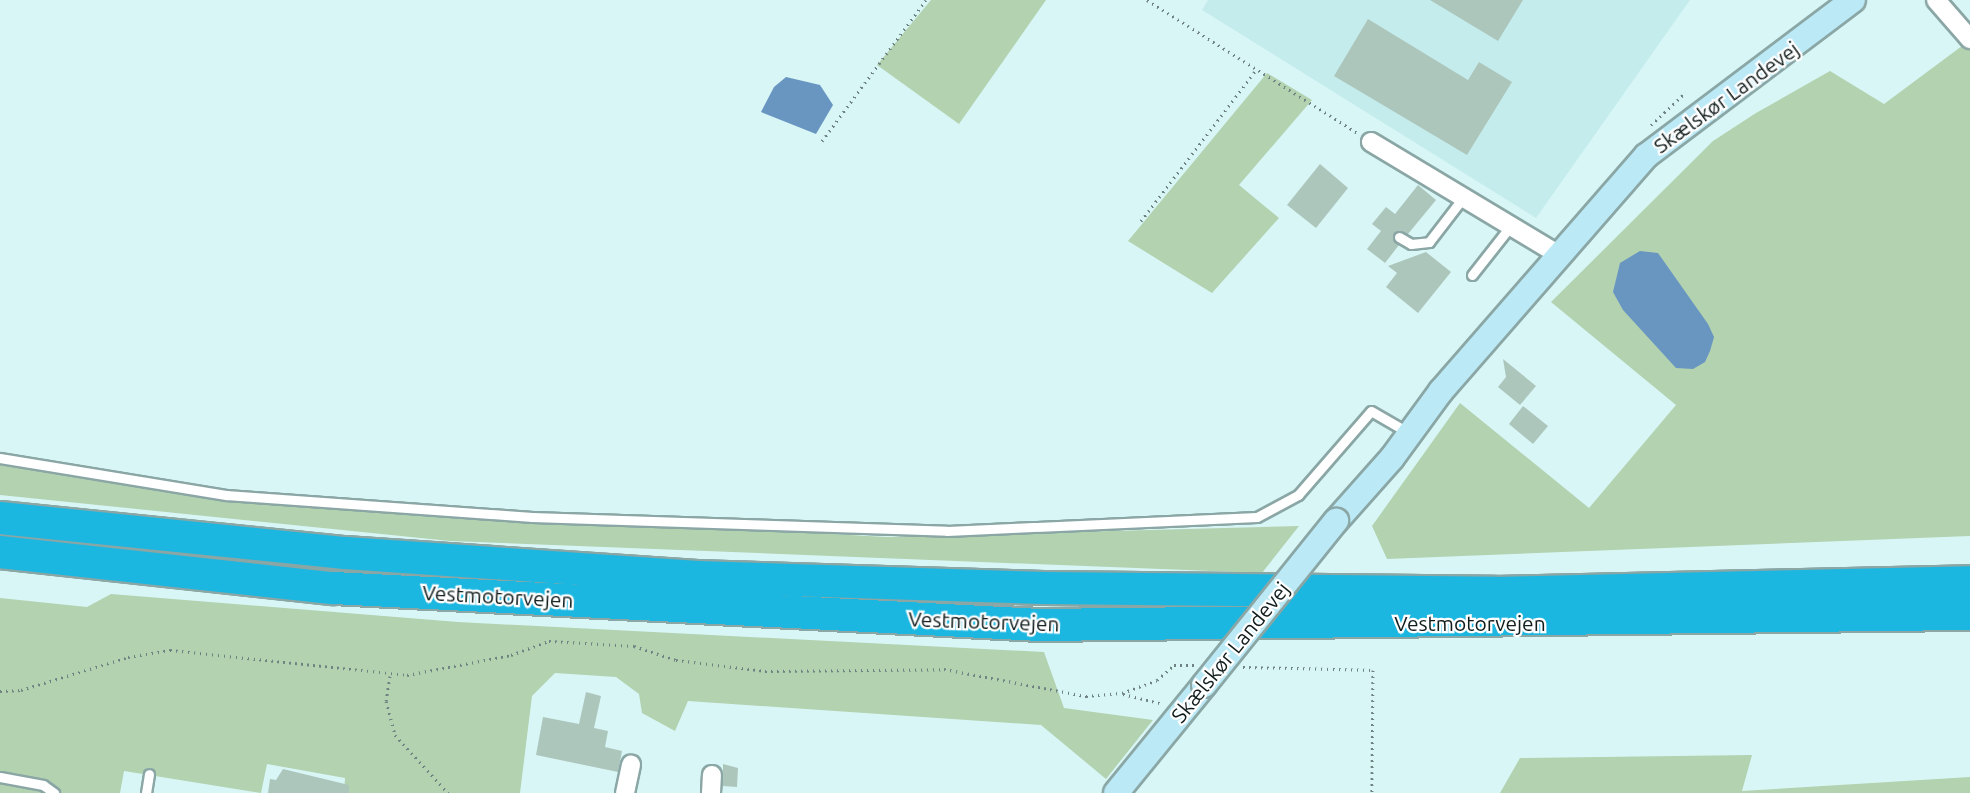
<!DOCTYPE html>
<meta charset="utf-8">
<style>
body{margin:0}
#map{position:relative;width:1970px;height:793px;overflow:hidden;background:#d9f6f6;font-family:Ubuntu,sans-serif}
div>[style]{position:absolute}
.built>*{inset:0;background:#c5ecec}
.green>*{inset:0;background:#b3d2b0}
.water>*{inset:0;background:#6995c1}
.building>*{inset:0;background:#adc6bc}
.path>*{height:3px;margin-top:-1.5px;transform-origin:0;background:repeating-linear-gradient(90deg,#6f8383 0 1.5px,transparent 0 6px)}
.roads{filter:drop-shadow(2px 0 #8aa6a5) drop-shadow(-2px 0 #8aa6a5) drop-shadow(0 2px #8aa6a5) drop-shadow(0 -2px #8aa6a5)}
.lane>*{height:9px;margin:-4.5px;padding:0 4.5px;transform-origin:4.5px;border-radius:4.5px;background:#fff}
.street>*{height:18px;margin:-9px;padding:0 9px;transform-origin:9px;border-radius:9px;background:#fff}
.secondary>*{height:24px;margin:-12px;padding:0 12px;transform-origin:12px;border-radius:12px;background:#bbe9f6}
.highway>*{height:32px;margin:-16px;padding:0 16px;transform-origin:16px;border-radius:16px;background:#1cb7e1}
.bridges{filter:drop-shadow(2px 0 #8aa6a5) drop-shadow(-2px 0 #8aa6a5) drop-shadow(0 2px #8aa6a5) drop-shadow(0 -2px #8aa6a5)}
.secondary-bridge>*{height:24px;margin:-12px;padding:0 12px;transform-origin:12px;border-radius:12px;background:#bbe9f6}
span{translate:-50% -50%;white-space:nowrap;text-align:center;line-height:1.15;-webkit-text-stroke:4.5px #fff;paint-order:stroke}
.street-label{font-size:21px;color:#111c1c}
</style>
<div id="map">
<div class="built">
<div style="clip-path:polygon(1208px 0,1690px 0,1536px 218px,1202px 10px)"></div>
</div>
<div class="green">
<div style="clip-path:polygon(931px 0,1046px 0,959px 124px,877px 65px)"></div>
<div style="clip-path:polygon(1970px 40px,1970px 536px,1387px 559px,1372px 526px,1460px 403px,1589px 508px,1676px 405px,1551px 302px,1713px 141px,1756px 113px,1830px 71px,1884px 104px)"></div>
<div style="clip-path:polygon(1267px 73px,1312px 100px,1239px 185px,1279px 218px,1212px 293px,1128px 241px)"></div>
<div style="clip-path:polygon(0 465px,223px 500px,886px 537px,1299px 526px,1262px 573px,450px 541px,0 495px)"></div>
<div style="clip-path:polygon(111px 594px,458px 622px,1044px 652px,1064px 708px,1153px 720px,1106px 779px,1041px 725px,688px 701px,675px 731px,642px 713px,639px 694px,616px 677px,555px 673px,532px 696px,520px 793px,344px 793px,345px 778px,267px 764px,261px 793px,124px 771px,120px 793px,0 793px,0 598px,87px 607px)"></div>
<div style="clip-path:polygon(1752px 755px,1742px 791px,1970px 777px,1970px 793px,1500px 793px,1520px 758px)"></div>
</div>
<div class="water">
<div style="clip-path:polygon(786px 77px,820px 85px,833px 105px,816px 134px,761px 112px,774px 87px)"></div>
<div style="clip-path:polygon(1640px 251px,1658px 253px,1708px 324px,1714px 337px,1710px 351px,1705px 362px,1693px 369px,1676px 368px,1623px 310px,1613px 292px,1620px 263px)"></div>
</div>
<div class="building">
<div style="clip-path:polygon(1430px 0,1523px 0,1498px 41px)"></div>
<div style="clip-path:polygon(1368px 19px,1468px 80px,1479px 62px,1512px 82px,1467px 155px,1334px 76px)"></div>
<div style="clip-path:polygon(1320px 164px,1348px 188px,1316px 228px,1287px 205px)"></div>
<div style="clip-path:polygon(1418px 185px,1436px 200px,1408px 234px,1394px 233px,1399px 245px,1385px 263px,1367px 249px,1381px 231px,1372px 224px,1386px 207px,1395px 214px)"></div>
<div style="clip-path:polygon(1426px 252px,1451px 272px,1418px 313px,1386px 287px,1397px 273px,1388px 266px)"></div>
<div style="clip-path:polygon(1503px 359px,1536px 386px,1520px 405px,1498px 387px,1506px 377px)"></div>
<div style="clip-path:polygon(1523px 406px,1548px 426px,1533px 444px,1509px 424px)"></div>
<div style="clip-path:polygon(586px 692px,601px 696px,594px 728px,608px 731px,605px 747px,622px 751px,618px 772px,536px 755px,543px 717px,579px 724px)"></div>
<div style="clip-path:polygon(723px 764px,738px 768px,737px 787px,723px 786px)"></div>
<div style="clip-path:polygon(283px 769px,349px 785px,349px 793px,268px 793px,270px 779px,276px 780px)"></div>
</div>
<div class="path">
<div style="left:1147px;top:0;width:249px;rotate:32.3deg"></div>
<div style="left:1651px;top:125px;width:48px;rotate:-43.3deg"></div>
<div style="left:822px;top:141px;width:175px;rotate:-53.6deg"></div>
<div style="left:1141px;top:221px;width:191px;rotate:-52.7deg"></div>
<div style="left:1243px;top:667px;width:130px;rotate:1.3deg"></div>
<div style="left:1373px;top:670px;width:123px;rotate:90.5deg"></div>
<div style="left:390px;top:676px;width:25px;rotate:99deg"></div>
<div style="left:386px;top:701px;width:35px;rotate:75deg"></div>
<div style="left:395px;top:735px;width:79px;rotate:47.6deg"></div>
<div style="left:0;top:691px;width:21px;rotate:-3deg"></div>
<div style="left:21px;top:690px;width:112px;rotate:-17.1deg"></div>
<div style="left:128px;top:657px;width:43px;rotate:-9.5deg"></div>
<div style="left:170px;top:650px;width:238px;rotate:6deg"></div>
<div style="left:407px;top:675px;width:106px;rotate:-10.9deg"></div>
<div style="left:511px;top:655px;width:40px;rotate:-20.2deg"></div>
<div style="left:549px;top:641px;width:85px;rotate:3.4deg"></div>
<div style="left:634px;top:646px;width:44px;rotate:18.4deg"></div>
<div style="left:676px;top:660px;width:90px;rotate:7deg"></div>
<div style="left:765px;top:671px;width:179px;rotate:-0.6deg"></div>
<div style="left:944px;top:669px;width:145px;rotate:10.8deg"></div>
<div style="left:1086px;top:696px;width:36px;rotate:-5deg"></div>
<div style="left:1122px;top:693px;width:37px;rotate:-20deg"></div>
<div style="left:1157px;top:680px;width:23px;rotate:-41deg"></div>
<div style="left:1174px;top:665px;width:21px"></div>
<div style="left:1123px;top:694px;width:41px;rotate:14deg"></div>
</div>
<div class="roads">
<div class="lane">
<div style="left:1399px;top:237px;width:14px;rotate:30deg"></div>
<div style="left:1411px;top:244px;width:18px;rotate:-6deg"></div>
<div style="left:1429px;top:242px;width:54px;rotate:-52.5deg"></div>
<div style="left:1472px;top:275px;width:60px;rotate:-51.8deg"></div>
<div style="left:0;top:458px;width:229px;rotate:9.3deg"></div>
<div style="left:226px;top:495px;width:307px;rotate:4.1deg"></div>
<div style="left:532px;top:517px;width:415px;rotate:1.9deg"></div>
<div style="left:947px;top:531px;width:310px;rotate:-2.6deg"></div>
<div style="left:1257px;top:517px;width:47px;rotate:-28.2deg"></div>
<div style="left:1298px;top:495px;width:111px;rotate:-49deg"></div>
<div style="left:1371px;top:411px;width:34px;rotate:30deg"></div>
<div style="left:0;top:777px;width:44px;rotate:10.5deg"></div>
<div style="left:43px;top:785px;width:14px;rotate:36deg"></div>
<div style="left:146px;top:793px;width:19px;rotate:-81deg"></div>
</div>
<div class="street">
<div style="left:1936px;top:0;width:52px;rotate:48.9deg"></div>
<div style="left:1371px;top:142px;width:219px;rotate:31deg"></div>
<div style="left:625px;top:793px;width:29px;rotate:-78deg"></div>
<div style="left:711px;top:793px;width:18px;rotate:-87deg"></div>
</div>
<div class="secondary">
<div style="left:1336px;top:521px;width:84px;rotate:-48.4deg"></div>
<div style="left:1392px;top:458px;width:83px;rotate:-53.8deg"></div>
<div style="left:1441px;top:391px;width:312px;rotate:-48.9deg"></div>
<div style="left:1646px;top:156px;width:259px;rotate:-37deg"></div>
<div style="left:1116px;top:793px;width:139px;rotate:-50.8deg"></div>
</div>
<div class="highway">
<div style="left:0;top:518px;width:347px;rotate:5.8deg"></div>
<div style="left:345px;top:553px;width:353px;rotate:3.9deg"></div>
<div style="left:697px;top:577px;width:347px;rotate:1.8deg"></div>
<div style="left:1044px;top:588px;width:451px;rotate:0.6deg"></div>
<div style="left:1495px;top:593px;width:475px;rotate:-1.3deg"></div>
<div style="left:0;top:552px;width:336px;rotate:6.2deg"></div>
<div style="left:334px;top:588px;width:706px;rotate:3deg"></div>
<div style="left:1039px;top:625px;width:931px;rotate:-0.68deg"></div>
</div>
</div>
<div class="bridges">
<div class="secondary-bridge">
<div style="left:1204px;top:685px;width:211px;rotate:-51.2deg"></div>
</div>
</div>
<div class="street-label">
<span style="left:1726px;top:97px;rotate:-36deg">Skælskør Landevej</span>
<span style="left:498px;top:596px;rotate:3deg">Vestmotorvejen</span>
<span style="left:984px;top:621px;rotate:2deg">Vestmotorvejen</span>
<span style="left:1470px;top:623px">Vestmotorvejen</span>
<span style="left:1230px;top:652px;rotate:-51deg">Skælskør Landevej</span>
</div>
</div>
